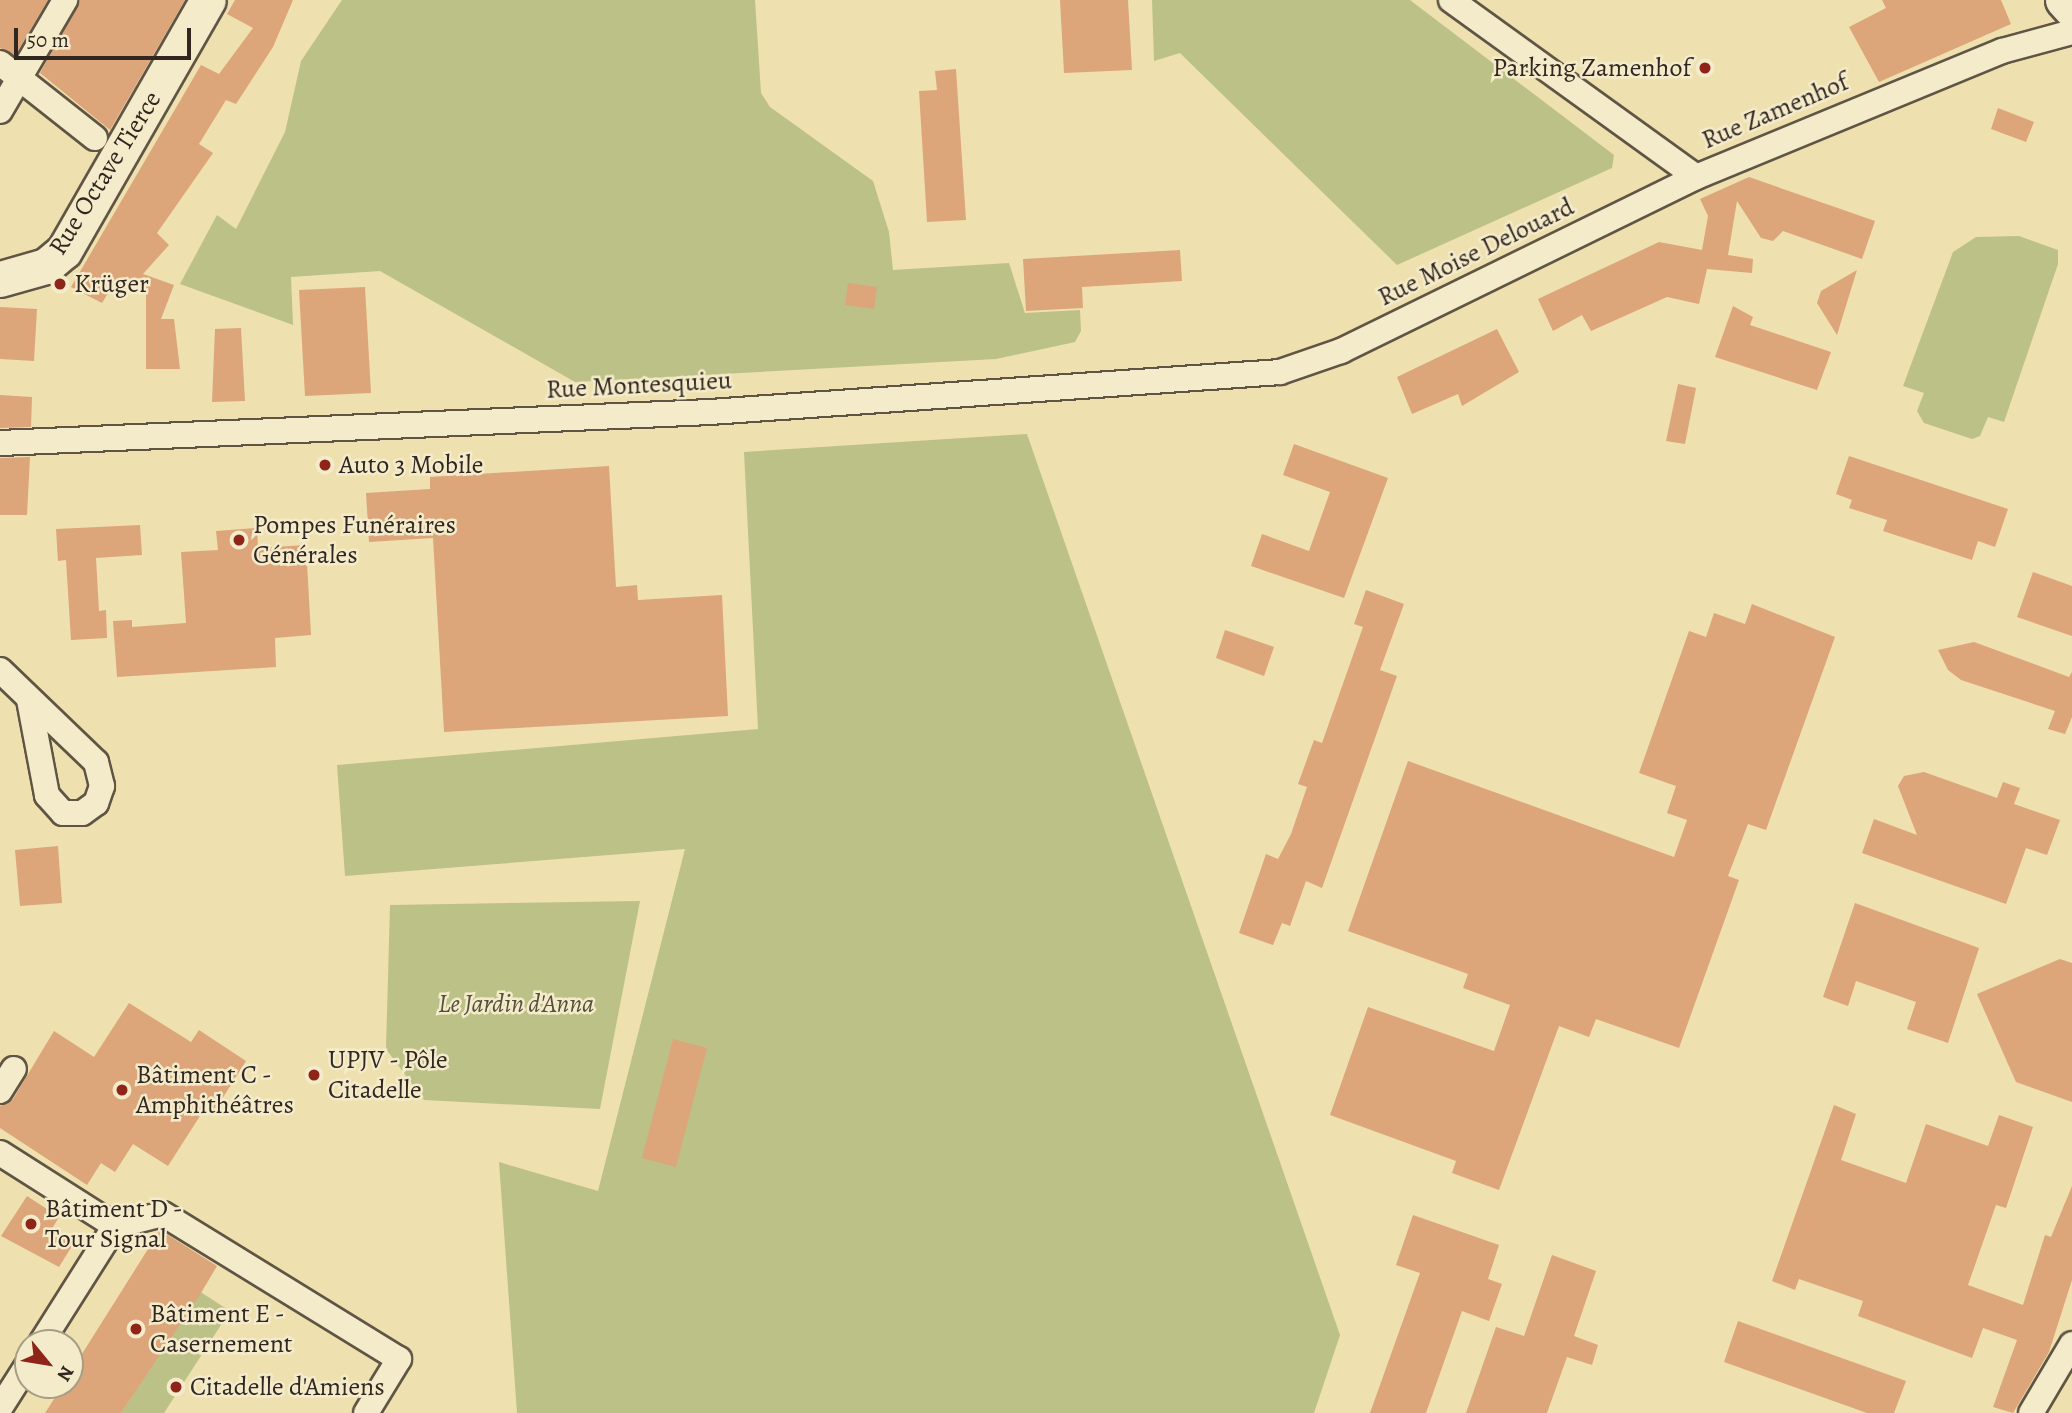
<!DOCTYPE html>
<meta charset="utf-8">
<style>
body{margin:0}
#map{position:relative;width:2072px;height:1413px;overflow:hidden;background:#eee0af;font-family:Alegreya,serif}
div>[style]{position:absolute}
.green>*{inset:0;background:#bcc188}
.building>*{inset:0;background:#dda57a}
.roads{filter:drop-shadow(2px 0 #605544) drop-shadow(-2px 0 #605544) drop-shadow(0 2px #605544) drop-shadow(0 -2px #605544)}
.street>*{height:24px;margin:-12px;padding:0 12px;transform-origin:12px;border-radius:12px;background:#f4ebcb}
.secondary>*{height:35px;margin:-17.5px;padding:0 17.5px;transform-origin:17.5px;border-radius:17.5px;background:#f4ebcb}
.dots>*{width:19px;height:19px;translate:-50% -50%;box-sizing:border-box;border:4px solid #f4ebcb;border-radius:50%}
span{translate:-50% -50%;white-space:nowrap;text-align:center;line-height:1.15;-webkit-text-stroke:5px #f4ebcb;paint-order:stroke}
.poi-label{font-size:26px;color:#312720}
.right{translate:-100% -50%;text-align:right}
.left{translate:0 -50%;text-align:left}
.street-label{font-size:26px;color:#312720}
.park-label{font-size:26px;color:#544e3a;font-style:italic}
.north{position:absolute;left:14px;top:1329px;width:70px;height:70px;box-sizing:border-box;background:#f4ebcb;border:2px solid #a69d87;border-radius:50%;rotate:120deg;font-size:19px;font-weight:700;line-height:28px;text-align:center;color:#312720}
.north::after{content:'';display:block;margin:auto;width:24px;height:32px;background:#8f2418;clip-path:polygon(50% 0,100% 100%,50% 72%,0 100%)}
.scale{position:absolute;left:14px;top:28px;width:177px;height:32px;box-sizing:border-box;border:4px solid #312720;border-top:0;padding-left:9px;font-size:21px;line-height:24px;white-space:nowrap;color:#312720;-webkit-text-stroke:5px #f4ebcb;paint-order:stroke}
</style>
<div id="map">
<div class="green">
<div style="clip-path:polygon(342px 0,755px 0,761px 93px,770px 107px,873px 181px,889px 232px,893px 270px,1009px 263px,1025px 313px,1080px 310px,1081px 331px,1075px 342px,996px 359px,575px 382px,380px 271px,291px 277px,293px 325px,180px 284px,217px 215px,236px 229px,285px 132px,301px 61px)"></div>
<div style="clip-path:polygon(1152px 0,1410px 0,1614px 155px,1612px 168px,1397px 265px,1180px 53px,1154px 61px)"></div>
<div style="clip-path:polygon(2019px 236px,2058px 250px,2058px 264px,2004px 422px,1988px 417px,1980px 436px,1972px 439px,1924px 423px,1917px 411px,1924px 393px,1903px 386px,1953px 252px,1976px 237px)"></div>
<div style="clip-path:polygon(1027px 434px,1340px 1335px,1314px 1413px,517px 1413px,499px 1162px,598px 1191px,685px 849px,345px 876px,337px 765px,758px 729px,744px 452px)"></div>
<div style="clip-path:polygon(640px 901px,600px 1109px,424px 1100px,386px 1049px,390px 905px)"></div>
<div style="clip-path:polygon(199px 1291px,230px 1311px,164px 1413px,121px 1413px)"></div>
</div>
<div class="building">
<div style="clip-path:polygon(0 0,48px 0,15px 56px,0 48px)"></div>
<div style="clip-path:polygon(80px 0,185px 0,110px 130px,40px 73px)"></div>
<div style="clip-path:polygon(235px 0,293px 0,273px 47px,236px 104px,226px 100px,199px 144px,213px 153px,157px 233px,169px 245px,143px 274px,174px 285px,161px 319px,174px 319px,180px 369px,146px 369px,146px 279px,119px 296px,110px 290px,102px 303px,71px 287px,201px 65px,219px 74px,253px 28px,227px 14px)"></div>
<div style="clip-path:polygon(1060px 0,1128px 0,1132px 70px,1064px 73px)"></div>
<div style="clip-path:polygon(1882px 0,2001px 0,2011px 24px,1879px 82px,1849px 27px,1886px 8px)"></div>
<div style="clip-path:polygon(956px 69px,966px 220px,927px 222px,919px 91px,937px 90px,935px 71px)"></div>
<div style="clip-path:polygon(1998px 108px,2034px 122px,2026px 142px,1991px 129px)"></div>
<div style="clip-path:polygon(1749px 177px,1875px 221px,1862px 259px,1783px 231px,1773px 241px,1761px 238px,1737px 201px,1728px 255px,1753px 259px,1752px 273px,1707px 269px,1699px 304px,1667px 297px,1591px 331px,1582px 315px,1553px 331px,1538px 299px,1659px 242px,1702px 250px,1708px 216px,1700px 199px)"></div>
<div style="clip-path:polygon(1180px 250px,1182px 281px,1082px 287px,1083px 308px,1026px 311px,1023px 259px)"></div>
<div style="clip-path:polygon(1857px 270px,1837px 335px,1817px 303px,1821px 291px)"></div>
<div style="clip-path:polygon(848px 283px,877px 287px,874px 309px,845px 305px)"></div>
<div style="clip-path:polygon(365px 287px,371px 393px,305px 396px,299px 290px)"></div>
<div style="clip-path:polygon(1733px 306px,1753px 317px,1750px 325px,1831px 352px,1817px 390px,1715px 357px)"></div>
<div style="clip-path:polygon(0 307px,37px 309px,34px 361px,0 359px)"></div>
<div style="clip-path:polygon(241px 328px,245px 401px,212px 402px,215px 329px)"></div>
<div style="clip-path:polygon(1497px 329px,1519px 372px,1462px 406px,1458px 394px,1412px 414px,1397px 377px)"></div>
<div style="clip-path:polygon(1678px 384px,1696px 388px,1685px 444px,1666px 441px)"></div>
<div style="clip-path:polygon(0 395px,32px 397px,31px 427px,0 428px)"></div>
<div style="clip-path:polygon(1294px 444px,1388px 478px,1344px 598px,1251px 566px,1262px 534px,1309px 551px,1330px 492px,1283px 475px)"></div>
<div style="clip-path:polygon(1849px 456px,2008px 509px,1995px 547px,1978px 541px,1972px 560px,1883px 531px,1887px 520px,1849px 508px,1852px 500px,1836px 494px)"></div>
<div style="clip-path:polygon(30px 457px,27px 515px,0 515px,0 458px)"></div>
<div style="clip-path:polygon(609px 466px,616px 587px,637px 585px,638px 600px,722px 595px,728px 716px,444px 732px,433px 538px,369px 542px,366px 493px,430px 489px,430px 477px)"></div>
<div style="clip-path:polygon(140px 525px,142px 555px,96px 558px,99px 611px,106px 610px,107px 638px,71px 640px,66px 560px,58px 561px,56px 529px)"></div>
<div style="clip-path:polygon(257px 528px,258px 548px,306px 545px,311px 635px,275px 638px,276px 667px,117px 677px,113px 621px,132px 620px,132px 627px,186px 623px,181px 552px,218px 550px,216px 531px)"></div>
<div style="clip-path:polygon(2033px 572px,2072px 586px,2072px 636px,2017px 617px)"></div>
<div style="clip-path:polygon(1366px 590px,1404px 604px,1380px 670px,1397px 676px,1322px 888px,1306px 881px,1290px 926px,1282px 923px,1273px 945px,1239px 933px,1266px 854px,1278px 859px,1291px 834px,1307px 787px,1298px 784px,1314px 740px,1322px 743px,1363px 627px,1354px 624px)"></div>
<div style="clip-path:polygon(1752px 604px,1835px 637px,1766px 830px,1748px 824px,1728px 876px,1739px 880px,1679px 1048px,1596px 1019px,1589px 1037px,1559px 1026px,1499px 1190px,1452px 1173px,1456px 1161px,1330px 1115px,1368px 1007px,1494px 1051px,1510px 1005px,1463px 988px,1468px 974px,1348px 931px,1408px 761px,1674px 857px,1687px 820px,1667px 813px,1676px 786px,1639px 773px,1689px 631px,1706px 637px,1714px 613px,1745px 624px)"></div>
<div style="clip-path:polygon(1225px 630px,1274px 647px,1264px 676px,1216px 658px)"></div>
<div style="clip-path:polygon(1974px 642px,2069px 677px,2072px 672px,2072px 717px,2065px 734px,2048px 729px,2055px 711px,1961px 680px,1948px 670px,1938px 650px)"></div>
<div style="clip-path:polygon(1924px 772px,1997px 798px,2003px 782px,2020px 788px,2014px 804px,2060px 820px,2047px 855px,2026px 848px,2006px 904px,1862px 853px,1874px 819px,1917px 835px,1898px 786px,1904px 776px)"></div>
<div style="clip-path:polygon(58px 846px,62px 903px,20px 906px,15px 850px)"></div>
<div style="clip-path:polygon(1855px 903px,1979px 948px,1948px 1043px,1907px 1029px,1916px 1002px,1856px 981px,1848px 1006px,1823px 997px)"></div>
<div style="clip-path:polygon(2060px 959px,2072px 963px,2072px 1102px,2016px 1082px,1977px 994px)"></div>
<div style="clip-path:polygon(129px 1003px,191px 1042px,199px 1030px,246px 1061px,215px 1110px,207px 1105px,168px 1166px,133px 1144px,115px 1172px,101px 1163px,87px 1185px,0 1128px,0 1106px,13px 1099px,54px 1031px,94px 1057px)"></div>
<div style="clip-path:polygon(673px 1039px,707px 1048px,676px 1167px,642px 1158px)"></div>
<div style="clip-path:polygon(1834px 1105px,1856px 1114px,1841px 1160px,1906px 1183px,1926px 1124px,1988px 1146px,1999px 1115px,2033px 1127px,2006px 1208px,1996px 1205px,1968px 1285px,2023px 1305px,2045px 1235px,2051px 1237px,2072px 1186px,2072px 1280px,2049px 1352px,2013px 1413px,1993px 1407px,2017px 1340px,1983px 1328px,1972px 1358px,1858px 1316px,1863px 1301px,1799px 1279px,1795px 1290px,1772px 1281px)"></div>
<div style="clip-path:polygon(27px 1196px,59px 1217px,50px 1232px,77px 1238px,59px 1267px,1px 1236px)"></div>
<div style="clip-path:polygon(1413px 1215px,1499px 1245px,1488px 1279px,1502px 1284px,1489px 1321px,1462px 1311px,1426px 1413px,1370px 1413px,1420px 1273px,1396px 1265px)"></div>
<div style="clip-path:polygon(160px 1230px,217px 1266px,201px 1293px,121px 1413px,45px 1413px,63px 1385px,70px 1385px,70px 1373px)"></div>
<div style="clip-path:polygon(1552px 1255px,1596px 1271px,1574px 1336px,1598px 1345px,1592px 1365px,1567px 1357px,1547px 1413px,1466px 1413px,1496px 1327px,1524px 1336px)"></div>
<div style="clip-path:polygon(1738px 1321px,1906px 1381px,1894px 1413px,1867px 1413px,1724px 1362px)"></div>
</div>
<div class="roads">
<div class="street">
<div style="left:1451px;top:0;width:302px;rotate:35.8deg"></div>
<div style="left:1696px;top:177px;width:331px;rotate:-22.4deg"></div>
<div style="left:2002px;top:51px;width:73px;rotate:-15.2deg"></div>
<div style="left:0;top:63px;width:121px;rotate:38.3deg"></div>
<div style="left:0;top:111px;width:129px;rotate:-59.6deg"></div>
<div style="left:0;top:443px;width:711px;rotate:-2.5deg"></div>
<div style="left:710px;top:412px;width:571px;rotate:-4.01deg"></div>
<div style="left:1280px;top:372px;width:65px;rotate:-19deg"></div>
<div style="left:1341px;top:351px;width:395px;rotate:-26.1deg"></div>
<div style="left:0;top:670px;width:133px;rotate:43.8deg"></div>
<div style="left:96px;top:762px;width:25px;rotate:76deg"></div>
<div style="left:102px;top:786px;width:18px;rotate:109deg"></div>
<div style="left:96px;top:803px;width:17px;rotate:144deg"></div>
<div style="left:82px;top:813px;width:19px;rotate:180deg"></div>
<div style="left:63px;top:813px;width:24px;rotate:-132deg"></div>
<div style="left:47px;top:795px;width:97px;rotate:-100.7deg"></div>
<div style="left:0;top:1091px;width:26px;rotate:-58deg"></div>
<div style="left:0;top:1153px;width:136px;rotate:32.4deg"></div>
<div style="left:115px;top:1226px;width:138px;rotate:122.3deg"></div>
<div style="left:115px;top:1226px;width:49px;rotate:-14deg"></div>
<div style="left:163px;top:1214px;width:277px;rotate:31.6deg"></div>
<div style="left:399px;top:1359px;width:63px;rotate:121.4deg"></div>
<div style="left:0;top:1408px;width:52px;rotate:-57.5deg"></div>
<div style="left:2031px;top:1413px;width:80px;rotate:-59.3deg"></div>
</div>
<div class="secondary">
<div style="left:2063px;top:0;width:13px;rotate:48deg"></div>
<div style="left:0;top:279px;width:48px;rotate:-15.8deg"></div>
<div style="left:46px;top:266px;width:23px;rotate:-40deg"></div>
<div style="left:64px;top:251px;width:289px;rotate:-60.2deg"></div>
</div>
</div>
<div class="dots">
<div style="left:1705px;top:68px;background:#8f2418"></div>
<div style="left:60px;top:284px;background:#8f2418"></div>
<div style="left:325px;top:465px;background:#8f2418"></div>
<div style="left:239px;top:540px;background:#8f2418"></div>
<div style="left:314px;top:1075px;background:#8f2418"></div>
<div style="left:122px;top:1090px;background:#8f2418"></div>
<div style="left:31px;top:1224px;background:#8f2418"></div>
<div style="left:136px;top:1329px;background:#8f2418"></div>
<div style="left:176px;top:1387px;background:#8f2418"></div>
</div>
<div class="poi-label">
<span class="right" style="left:1691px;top:68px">Parking Zamenhof</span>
<span class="left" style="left:74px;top:284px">Krüger</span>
<span class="left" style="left:339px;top:465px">Auto 3 Mobile</span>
<span class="left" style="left:253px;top:540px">Pompes Funéraires<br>Générales</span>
<span class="left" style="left:328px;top:1075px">UPJV - Pôle<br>Citadelle</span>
<span class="left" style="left:136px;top:1090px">Bâtiment C -<br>Amphithéâtres</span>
<span class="left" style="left:45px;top:1224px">Bâtiment D -<br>Tour Signal</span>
<span class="left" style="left:150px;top:1329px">Bâtiment E -<br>Casernement</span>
<span class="left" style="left:190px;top:1387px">Citadelle d'Amiens</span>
</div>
<div class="street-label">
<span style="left:1775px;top:111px;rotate:-23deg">Rue Zamenhof</span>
<span style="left:105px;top:173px;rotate:-58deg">Rue Octave Tierce</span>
<span style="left:1476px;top:252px;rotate:-26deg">Rue Moise Delouard</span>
<span style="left:639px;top:385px;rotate:-3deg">Rue Montesquieu</span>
</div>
<div class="park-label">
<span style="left:516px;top:1004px">Le Jardin d'Anna</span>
</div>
<div class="north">N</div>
<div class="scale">50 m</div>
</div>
